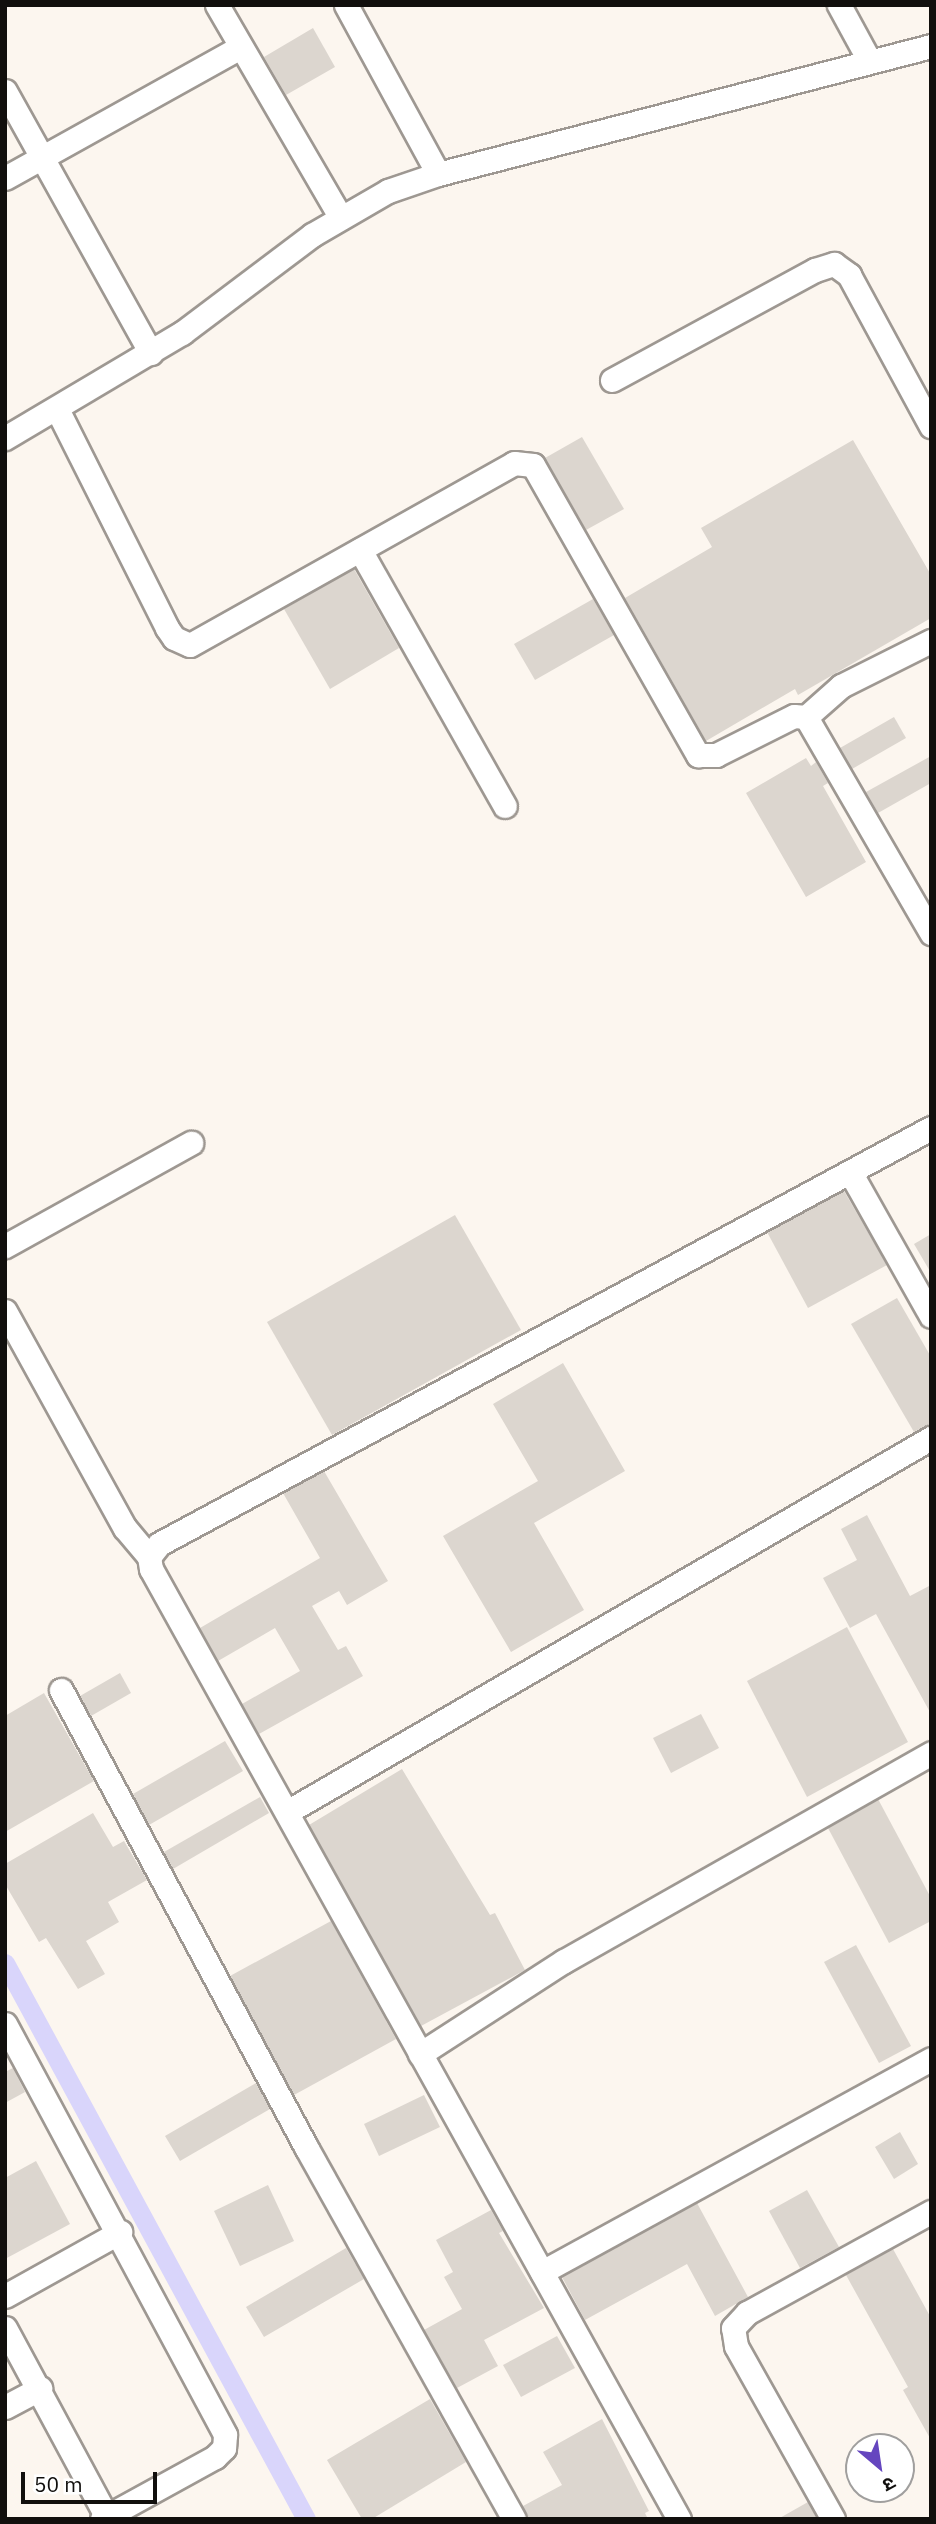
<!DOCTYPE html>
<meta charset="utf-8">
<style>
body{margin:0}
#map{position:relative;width:936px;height:2524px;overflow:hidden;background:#fcf6ef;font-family:"IBM Plex Sans","Noto Sans Devanagari",sans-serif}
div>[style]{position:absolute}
.canal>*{height:19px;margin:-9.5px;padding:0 9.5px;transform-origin:9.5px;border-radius:9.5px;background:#d9d5fb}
.building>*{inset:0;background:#dcd6cf}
.roads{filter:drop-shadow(2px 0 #9e9892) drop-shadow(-2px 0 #9e9892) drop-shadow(0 2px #9e9892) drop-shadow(0 -2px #9e9892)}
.minor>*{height:23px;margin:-11.5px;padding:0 11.5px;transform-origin:11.5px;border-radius:11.5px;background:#fff}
span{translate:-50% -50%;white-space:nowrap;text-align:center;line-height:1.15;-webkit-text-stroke:6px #fff;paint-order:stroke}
.frame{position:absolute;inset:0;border:7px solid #110f0d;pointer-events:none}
.north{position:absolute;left:845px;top:2433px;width:70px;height:70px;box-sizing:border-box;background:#fff;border:2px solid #a09f9e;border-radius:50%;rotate:151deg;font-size:19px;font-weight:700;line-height:28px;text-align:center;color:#110f0d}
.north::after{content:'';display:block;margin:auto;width:24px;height:32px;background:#6546bf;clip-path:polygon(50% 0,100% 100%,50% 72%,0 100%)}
.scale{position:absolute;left:21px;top:2472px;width:136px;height:32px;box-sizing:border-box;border:4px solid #110f0d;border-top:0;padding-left:9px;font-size:21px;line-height:24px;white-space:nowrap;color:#110f0d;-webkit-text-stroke:5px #fff;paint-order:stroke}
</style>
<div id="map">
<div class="canal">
<div style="left:5px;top:1963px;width:632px;rotate:61.57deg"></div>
</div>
<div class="building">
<div style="clip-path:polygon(313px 28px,335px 67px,286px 95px,264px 57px)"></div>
<div style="clip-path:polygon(582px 437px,624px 509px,586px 530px,545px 458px)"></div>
<div style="clip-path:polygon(853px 440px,931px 575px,931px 618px,798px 695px,795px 689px,706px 741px,625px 598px,712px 547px,701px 528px)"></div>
<div style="clip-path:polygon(354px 569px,399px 648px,330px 689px,284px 609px)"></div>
<div style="clip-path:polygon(593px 599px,614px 635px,535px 680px,514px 644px)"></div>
<div style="clip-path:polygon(894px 717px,906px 738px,852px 769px,840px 748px)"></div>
<div style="clip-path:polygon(931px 756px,931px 783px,878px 813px,866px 792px)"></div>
<div style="clip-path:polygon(806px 758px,811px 766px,816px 762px,828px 783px,823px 786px,866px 862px,806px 897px,746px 793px)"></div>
<div style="clip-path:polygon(844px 1191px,887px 1265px,808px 1308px,767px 1232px)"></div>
<div style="clip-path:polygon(455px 1215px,521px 1330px,332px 1435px,267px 1322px)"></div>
<div style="clip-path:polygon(931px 1234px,931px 1273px,914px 1244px)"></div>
<div style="clip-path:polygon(897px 1298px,931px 1357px,931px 1424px,914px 1432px,851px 1324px)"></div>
<div style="clip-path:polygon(563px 1363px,625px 1471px,534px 1523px,584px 1610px,511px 1652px,443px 1536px,538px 1481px,493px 1404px)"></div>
<div style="clip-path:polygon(324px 1471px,388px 1581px,347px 1605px,339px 1591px,312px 1606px,338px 1650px,346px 1646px,363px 1676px,259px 1734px,242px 1704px,300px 1671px,275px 1628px,218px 1661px,200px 1628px,320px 1558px,283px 1493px)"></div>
<div style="clip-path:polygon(867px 1515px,910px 1596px,931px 1585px,931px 1714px,876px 1614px,850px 1628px,823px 1578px,857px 1560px,841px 1529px)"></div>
<div style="clip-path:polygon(847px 1627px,908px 1742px,807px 1797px,747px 1681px)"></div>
<div style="clip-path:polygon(120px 1673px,131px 1693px,91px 1716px,80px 1696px)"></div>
<div style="clip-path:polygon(44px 1693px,94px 1781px,5px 1832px,5px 1716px)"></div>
<div style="clip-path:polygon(701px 1714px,719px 1748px,671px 1773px,653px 1738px)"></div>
<div style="clip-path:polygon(225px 1741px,243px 1771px,149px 1825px,133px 1794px)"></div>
<div style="clip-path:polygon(402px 1769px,490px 1915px,495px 1913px,525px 1970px,421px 2026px,309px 1825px)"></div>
<div style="clip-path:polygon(260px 1797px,269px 1813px,173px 1869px,164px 1852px)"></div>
<div style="clip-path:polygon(878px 1799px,931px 1898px,931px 1921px,889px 1943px,828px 1828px)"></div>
<div style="clip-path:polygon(93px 1813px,113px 1847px,124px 1841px,147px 1880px,108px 1902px,119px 1922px,86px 1941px,105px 1974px,78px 1989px,46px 1938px,39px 1942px,5px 1884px,5px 1864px)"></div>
<div style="clip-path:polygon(331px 1921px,396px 2039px,294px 2095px,230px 1976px)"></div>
<div style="clip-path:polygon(856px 1945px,911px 2046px,879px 2063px,824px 1962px)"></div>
<div style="clip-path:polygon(13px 2068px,25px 2092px,5px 2103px,5px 2072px)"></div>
<div style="clip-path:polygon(256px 2083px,270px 2109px,180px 2161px,165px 2136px)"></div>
<div style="clip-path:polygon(424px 2095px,440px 2127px,379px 2156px,364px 2124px)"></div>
<div style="clip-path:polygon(900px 2132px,918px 2164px,894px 2179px,875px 2147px)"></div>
<div style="clip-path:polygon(36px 2161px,70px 2224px,5px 2259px,5px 2178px)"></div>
<div style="clip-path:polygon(268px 2185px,294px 2241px,240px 2266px,214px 2211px)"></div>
<div style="clip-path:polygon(807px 2190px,839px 2247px,800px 2268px,769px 2211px)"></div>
<div style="clip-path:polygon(697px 2203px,748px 2297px,715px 2316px,687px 2264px,585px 2320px,562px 2277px)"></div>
<div style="clip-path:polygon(491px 2210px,503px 2231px,499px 2233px,544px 2308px,484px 2340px,498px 2366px,457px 2388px,424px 2330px,462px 2309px,444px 2277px,453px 2272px,436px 2240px)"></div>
<div style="clip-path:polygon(346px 2248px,364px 2279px,264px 2337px,246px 2307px)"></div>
<div style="clip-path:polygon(893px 2249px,931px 2318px,931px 2440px,903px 2390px,908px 2387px,846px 2275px)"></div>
<div style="clip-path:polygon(557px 2336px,575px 2368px,521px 2397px,503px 2365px)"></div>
<div style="clip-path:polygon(430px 2399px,466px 2462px,372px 2519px,362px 2519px,327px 2460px)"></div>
<div style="clip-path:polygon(602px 2419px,649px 2511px,645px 2513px,648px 2519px,528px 2519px,523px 2506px,562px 2485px,543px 2452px)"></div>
<div style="clip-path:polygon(808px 2502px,817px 2519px,778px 2519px)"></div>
</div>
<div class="roads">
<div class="minor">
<div style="left:217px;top:5px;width:244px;rotate:59.8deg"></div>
<div style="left:346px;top:5px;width:192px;rotate:61.4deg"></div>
<div style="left:839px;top:5px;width:63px;rotate:61.4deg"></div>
<div style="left:5px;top:91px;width:300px;rotate:60.9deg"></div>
<div style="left:5px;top:178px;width:269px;rotate:-29.1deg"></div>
<div style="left:612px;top:380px;width:231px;rotate:-28.5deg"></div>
<div style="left:815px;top:270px;width:20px;rotate:-18deg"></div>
<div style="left:834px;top:264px;width:19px;rotate:36deg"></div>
<div style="left:849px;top:275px;width:172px;rotate:61.5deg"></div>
<div style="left:57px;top:409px;width:245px;rotate:63.3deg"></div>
<div style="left:167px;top:628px;width:12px;rotate:55deg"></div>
<div style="left:174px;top:638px;width:17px;rotate:24deg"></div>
<div style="left:190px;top:645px;width:372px;rotate:-29.3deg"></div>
<div style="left:514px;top:463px;width:19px;rotate:6deg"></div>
<div style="left:533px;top:465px;width:334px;rotate:60.4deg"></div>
<div style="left:698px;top:755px;width:18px"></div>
<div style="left:716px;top:755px;width:87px;rotate:-26.6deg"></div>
<div style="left:794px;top:716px;width:12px;rotate:5deg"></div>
<div style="left:806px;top:717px;width:250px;rotate:59.9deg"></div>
<div style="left:5px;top:438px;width:206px;rotate:-30.7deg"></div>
<div style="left:182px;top:333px;width:163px;rotate:-37deg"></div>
<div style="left:312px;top:235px;width:88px;rotate:-30.1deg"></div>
<div style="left:388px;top:191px;width:53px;rotate:-18.8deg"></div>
<div style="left:438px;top:174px;width:509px;rotate:-14.55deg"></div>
<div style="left:360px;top:550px;width:294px;rotate:60.5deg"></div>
<div style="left:806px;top:717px;width:47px;rotate:-41.5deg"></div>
<div style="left:841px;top:686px;width:101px;rotate:-26.6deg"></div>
<div style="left:850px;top:1172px;width:165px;rotate:60.6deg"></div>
<div style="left:5px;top:1246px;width:213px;rotate:-29deg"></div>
<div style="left:5px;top:1311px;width:248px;rotate:61.1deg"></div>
<div style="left:125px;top:1528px;width:38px;rotate:50deg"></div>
<div style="left:61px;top:1690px;width:519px;rotate:61.8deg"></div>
<div style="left:306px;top:2147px;width:426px;rotate:60.8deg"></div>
<div style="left:287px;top:1812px;width:745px;rotate:-30.15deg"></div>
<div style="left:5px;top:2024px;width:466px;rotate:61.8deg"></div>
<div style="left:225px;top:2435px;width:13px;rotate:94deg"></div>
<div style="left:224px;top:2448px;width:13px;rotate:135deg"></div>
<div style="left:215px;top:2457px;width:129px;rotate:151.2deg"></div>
<div style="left:420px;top:2054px;width:171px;rotate:-32.9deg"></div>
<div style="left:564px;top:1961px;width:422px;rotate:-29.5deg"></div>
<div style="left:542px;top:2272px;width:443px;rotate:-28.7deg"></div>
<div style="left:5px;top:2296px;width:132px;rotate:-29.1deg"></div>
<div style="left:5px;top:2328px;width:217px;rotate:61.7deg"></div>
<div style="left:5px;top:2407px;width:40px;rotate:-28deg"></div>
<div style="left:679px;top:2519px;width:1087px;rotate:-119.06deg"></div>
<div style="left:151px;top:1569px;width:12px;rotate:-99deg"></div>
<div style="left:149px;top:1557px;width:16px;rotate:-52deg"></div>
<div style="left:159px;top:1544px;width:877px;rotate:-28.32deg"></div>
<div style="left:833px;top:2519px;width:198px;rotate:-119.3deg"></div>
<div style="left:736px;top:2346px;width:18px;rotate:-99deg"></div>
<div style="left:733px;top:2328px;width:21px;rotate:-47deg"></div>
<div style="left:747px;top:2313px;width:210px;rotate:-28.8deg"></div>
</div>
</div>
<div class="frame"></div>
<div class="north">उ</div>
<div class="scale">50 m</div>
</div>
